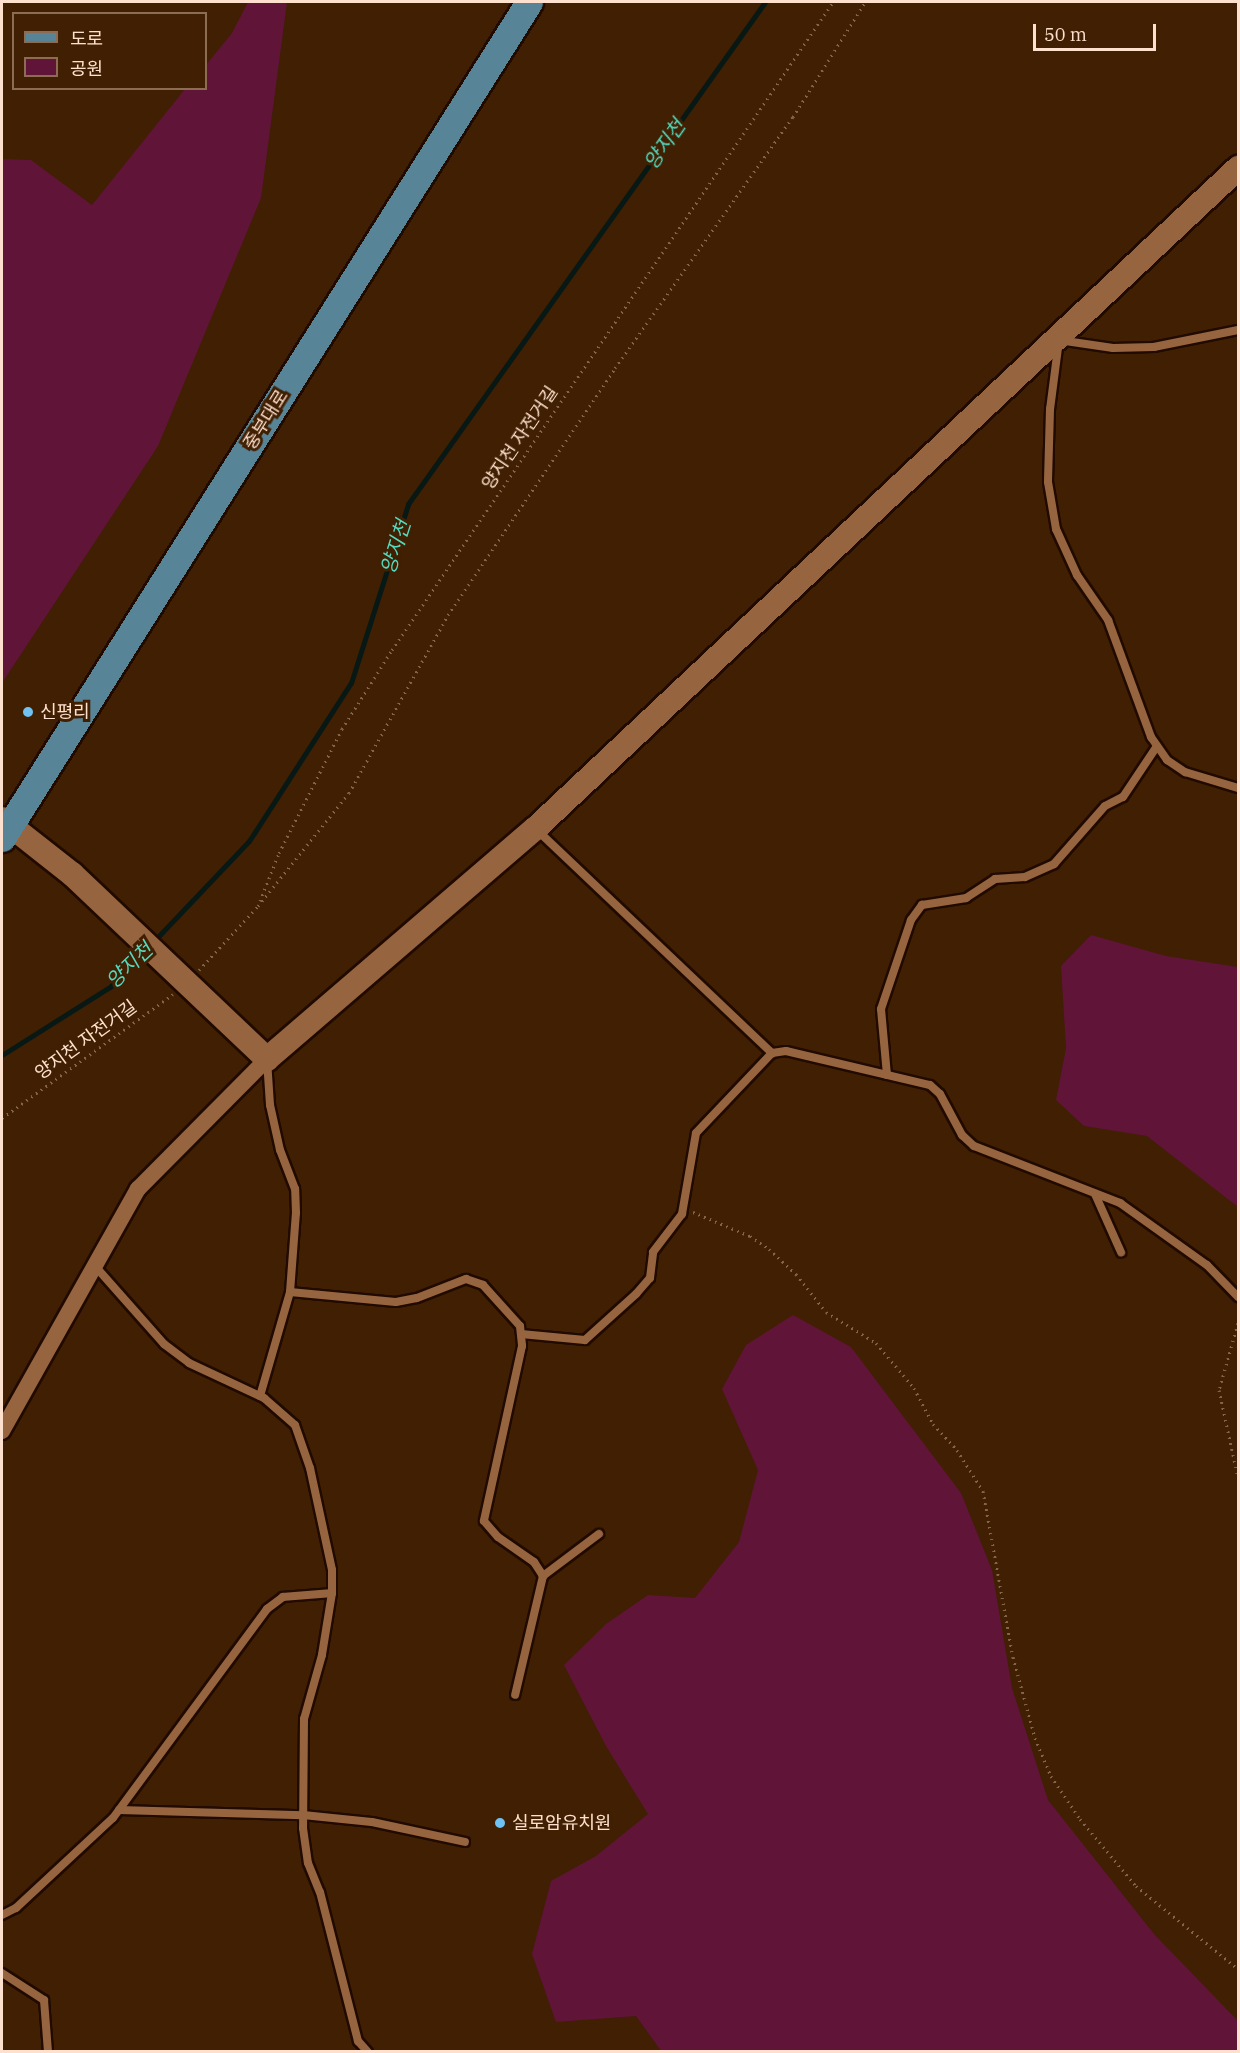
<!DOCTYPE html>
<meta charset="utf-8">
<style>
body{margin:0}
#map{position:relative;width:1240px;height:2053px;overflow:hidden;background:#401f02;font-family:"IBM Plex Serif","Noto Sans KR",serif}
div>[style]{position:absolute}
.green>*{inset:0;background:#601438}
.stream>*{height:5px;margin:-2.5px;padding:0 2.5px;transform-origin:2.5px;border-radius:2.5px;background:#081915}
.path>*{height:3px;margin-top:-1.5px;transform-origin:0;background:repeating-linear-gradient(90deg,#84654b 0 1.5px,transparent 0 6px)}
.roads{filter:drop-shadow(2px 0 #210a00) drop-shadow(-2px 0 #210a00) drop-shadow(0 2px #210a00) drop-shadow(0 -2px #210a00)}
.lane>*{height:8px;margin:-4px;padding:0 4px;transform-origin:4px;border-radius:4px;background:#966540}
.street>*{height:16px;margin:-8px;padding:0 8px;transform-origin:8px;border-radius:8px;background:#966540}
.secondary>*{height:24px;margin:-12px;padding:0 12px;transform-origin:12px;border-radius:12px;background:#966540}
.primary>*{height:27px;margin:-13.5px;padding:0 13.5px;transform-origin:13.5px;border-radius:13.5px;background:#578497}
.dots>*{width:16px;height:16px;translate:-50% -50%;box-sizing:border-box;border:3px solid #401f02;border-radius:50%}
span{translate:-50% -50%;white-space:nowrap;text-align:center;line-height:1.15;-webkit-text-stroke:6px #401f02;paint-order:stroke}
.street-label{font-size:18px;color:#fde0cd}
.poi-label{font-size:18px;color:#fde0cd}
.left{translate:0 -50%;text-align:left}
.water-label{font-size:20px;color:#55d9bd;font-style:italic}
.frame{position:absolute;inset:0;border:3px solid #fde0cd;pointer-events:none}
.legend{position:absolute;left:12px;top:12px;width:195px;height:78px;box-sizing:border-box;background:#401f02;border:2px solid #8c6c53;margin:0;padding:8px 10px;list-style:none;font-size:18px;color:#fde0cd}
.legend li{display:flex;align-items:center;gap:12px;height:30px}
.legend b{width:30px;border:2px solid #8c6c53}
.scale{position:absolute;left:1033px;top:24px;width:123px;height:27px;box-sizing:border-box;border:3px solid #fde0cd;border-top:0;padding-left:8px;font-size:18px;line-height:21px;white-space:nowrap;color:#fde0cd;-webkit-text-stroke:4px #401f02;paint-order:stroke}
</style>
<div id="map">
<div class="green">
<div style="clip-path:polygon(248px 2px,287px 2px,261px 198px,158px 446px,2px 683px,2px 159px,31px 160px,92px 205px,185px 89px,206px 88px,206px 65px,232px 33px)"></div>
<div style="clip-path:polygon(1091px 935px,1166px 956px,1238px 967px,1238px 1207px,1147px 1136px,1084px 1126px,1056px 1100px,1066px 1048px,1061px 966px)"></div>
<div style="clip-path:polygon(793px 1315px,851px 1347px,961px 1493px,992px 1570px,1012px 1688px,1048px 1800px,1154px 1934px,1238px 2021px,1238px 2051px,662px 2052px,636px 2016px,556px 2022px,532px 1954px,551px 1881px,596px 1856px,648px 1814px,606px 1746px,564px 1665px,606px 1624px,648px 1595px,695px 1598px,739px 1542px,758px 1470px,722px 1389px,746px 1345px)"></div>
</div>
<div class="stream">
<div style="left:153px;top:942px;width:139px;rotate:-46.5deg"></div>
<div style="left:249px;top:841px;width:188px;rotate:-57.2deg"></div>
<div style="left:351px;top:683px;width:188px;rotate:-72.3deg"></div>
<div style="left:408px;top:504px;width:616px;rotate:-54.58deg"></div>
<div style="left:2px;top:1055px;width:129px;rotate:-32.3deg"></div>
<div style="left:111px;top:986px;width:49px;rotate:-45.8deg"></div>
</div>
<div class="path">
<div style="left:260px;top:901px;width:52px;rotate:-68.4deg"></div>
<div style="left:279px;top:853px;width:139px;rotate:-63.1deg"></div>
<div style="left:342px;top:729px;width:93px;rotate:-57.7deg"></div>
<div style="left:392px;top:650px;width:784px;rotate:-55.76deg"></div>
<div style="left:199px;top:970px;width:87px;rotate:-47.3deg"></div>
<div style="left:258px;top:906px;width:145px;rotate:-51.2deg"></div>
<div style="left:349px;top:793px;width:204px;rotate:-60.9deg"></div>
<div style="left:448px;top:615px;width:298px;rotate:-55.9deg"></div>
<div style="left:615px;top:368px;width:308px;rotate:-54.7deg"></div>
<div style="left:793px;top:117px;width:136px;rotate:-57.9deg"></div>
<div style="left:2px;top:1118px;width:211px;rotate:-35.9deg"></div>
<div style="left:693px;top:1212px;width:62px;rotate:22.8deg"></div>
<div style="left:750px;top:1236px;width:23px;rotate:34deg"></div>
<div style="left:769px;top:1249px;width:37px;rotate:43deg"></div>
<div style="left:796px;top:1274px;width:48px;rotate:51.7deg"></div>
<div style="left:826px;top:1312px;width:59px;rotate:31.8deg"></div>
<div style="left:876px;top:1343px;width:59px;rotate:49.8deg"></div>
<div style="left:914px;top:1388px;width:41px;rotate:62.2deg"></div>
<div style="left:933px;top:1424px;width:35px;rotate:47deg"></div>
<div style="left:957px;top:1450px;width:49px;rotate:57.6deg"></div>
<div style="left:983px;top:1491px;width:169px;rotate:79.8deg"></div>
<div style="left:1013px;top:1657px;width:84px;rotate:74.8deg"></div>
<div style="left:1035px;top:1738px;width:41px;rotate:67.2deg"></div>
<div style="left:1051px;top:1776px;width:52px;rotate:56deg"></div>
<div style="left:1080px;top:1819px;width:87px;rotate:50.1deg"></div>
<div style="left:1136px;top:1886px;width:132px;rotate:39.1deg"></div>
<div style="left:1238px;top:1323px;width:70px;rotate:105.8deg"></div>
<div style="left:1219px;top:1390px;width:90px;rotate:77.8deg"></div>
</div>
<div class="roads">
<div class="lane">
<div style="left:1238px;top:330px;width:86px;rotate:168.6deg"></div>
<div style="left:1154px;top:347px;width:41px;rotate:178.6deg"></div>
<div style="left:1113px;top:348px;width:55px;rotate:-171.6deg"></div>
<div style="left:1059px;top:340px;width:70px;rotate:97.4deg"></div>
<div style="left:1050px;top:409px;width:73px;rotate:91.6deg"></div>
<div style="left:1048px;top:482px;width:48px;rotate:80.3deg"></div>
<div style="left:1056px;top:529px;width:51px;rotate:65.5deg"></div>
<div style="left:1077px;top:575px;width:55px;rotate:55.4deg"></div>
<div style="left:1108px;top:620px;width:125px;rotate:69.8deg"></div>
<div style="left:1151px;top:737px;width:28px;rotate:55deg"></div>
<div style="left:1167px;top:760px;width:22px;rotate:34deg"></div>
<div style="left:1185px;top:772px;width:55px;rotate:16.8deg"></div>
<div style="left:538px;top:831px;width:323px;rotate:43.5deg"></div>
<div style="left:887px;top:1075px;width:66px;rotate:-95.2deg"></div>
<div style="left:881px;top:1009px;width:94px;rotate:-71.4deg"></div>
<div style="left:911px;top:920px;width:19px;rotate:-54deg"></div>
<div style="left:922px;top:905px;width:45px;rotate:-9deg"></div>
<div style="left:966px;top:898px;width:35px;rotate:-33deg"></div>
<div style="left:995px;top:879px;width:30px;rotate:-4deg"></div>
<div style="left:1025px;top:877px;width:32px;rotate:-24deg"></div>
<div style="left:1054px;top:864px;width:77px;rotate:-48.7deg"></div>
<div style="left:1105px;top:806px;width:20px;rotate:-27deg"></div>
<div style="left:1123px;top:797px;width:61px;rotate:-56.3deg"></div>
<div style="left:1095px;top:1194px;width:64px;rotate:65.9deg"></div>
<div style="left:95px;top:1266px;width:104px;rotate:48.5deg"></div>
<div style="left:164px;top:1344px;width:31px;rotate:37deg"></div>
<div style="left:189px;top:1363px;width:83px;rotate:25deg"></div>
<div style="left:264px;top:1398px;width:41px;rotate:41.1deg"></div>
<div style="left:295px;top:1425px;width:46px;rotate:70.8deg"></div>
<div style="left:310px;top:1468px;width:104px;rotate:77.8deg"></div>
<div style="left:332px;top:1570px;width:23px;rotate:90deg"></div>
<div style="left:332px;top:1593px;width:63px;rotate:99.2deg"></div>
<div style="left:322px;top:1655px;width:66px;rotate:105.7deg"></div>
<div style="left:304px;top:1719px;width:109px;rotate:90.5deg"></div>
<div style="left:303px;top:1828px;width:35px;rotate:82deg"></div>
<div style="left:308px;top:1863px;width:31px;rotate:68deg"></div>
<div style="left:320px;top:1892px;width:154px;rotate:75.7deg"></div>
<div style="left:358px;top:2041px;width:15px;rotate:48deg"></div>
<div style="left:290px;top:1292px;width:106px;rotate:5.4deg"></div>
<div style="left:396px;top:1302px;width:21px;rotate:-11deg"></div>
<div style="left:417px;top:1298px;width:53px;rotate:-21.2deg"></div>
<div style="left:466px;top:1279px;width:18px;rotate:19deg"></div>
<div style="left:483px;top:1285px;width:55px;rotate:47.9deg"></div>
<div style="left:520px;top:1326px;width:20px;rotate:84deg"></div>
<div style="left:522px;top:1346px;width:179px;rotate:102.3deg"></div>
<div style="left:484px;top:1521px;width:21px;rotate:49deg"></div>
<div style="left:498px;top:1537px;width:44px;rotate:34.8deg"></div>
<div style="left:534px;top:1562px;width:17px;rotate:57deg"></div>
<div style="left:543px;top:1576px;width:122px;rotate:103.2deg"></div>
<div style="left:521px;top:1334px;width:64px;rotate:5.4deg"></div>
<div style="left:585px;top:1340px;width:69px;rotate:-42deg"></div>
<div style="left:636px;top:1294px;width:21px;rotate:-49deg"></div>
<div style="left:650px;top:1278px;width:26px;rotate:-83deg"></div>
<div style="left:653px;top:1252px;width:48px;rotate:-52.7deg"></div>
<div style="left:682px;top:1214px;width:82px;rotate:-80.2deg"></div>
<div style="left:696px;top:1133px;width:110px;rotate:-46.5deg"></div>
<div style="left:772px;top:1053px;width:14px;rotate:-8deg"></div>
<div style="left:786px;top:1051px;width:148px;rotate:13.3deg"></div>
<div style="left:930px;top:1085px;width:13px;rotate:42deg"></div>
<div style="left:940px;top:1094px;width:47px;rotate:61.8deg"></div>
<div style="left:962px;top:1135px;width:16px;rotate:43deg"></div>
<div style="left:974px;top:1146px;width:157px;rotate:21.3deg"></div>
<div style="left:1120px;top:1203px;width:107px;rotate:35.5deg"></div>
<div style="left:1207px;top:1265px;width:45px;rotate:45.9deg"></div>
<div style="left:260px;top:1396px;width:108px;rotate:-73.9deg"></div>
<div style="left:290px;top:1292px;width:79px;rotate:-85.7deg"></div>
<div style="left:296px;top:1213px;width:24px;rotate:-92deg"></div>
<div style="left:295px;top:1189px;width:42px;rotate:-111deg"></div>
<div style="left:280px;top:1150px;width:46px;rotate:-102.5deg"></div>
<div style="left:270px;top:1105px;width:45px;rotate:-93.8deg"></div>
<div style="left:543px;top:1576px;width:70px;rotate:-36.9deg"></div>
<div style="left:119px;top:1810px;width:184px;rotate:1.6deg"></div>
<div style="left:303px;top:1815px;width:69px;rotate:5.8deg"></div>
<div style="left:372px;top:1822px;width:95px;rotate:12.1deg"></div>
<div style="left:2px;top:1915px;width:16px;rotate:-27deg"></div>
<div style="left:16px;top:1908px;width:132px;rotate:-42.9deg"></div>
<div style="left:113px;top:1818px;width:260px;rotate:-53.6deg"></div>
<div style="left:267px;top:1609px;width:20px;rotate:-37deg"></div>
<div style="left:283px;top:1597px;width:49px;rotate:-4.7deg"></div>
<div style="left:2px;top:1973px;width:50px;rotate:32.7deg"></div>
<div style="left:44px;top:2000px;width:52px;rotate:85.6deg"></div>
</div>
<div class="street">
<div style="left:2px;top:1431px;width:278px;rotate:-60.7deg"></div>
<div style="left:138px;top:1189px;width:183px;rotate:-45.2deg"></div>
</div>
<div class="secondary">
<div style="left:2px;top:819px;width:89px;rotate:38.2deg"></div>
<div style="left:72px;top:874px;width:269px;rotate:43.5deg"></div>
<div style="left:267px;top:1059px;width:355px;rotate:-40.7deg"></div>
<div style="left:536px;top:828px;width:964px;rotate:-43.23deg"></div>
</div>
<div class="primary">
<div style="left:2px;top:838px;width:988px;rotate:-57.77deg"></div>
</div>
</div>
<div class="dots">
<div style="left:28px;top:712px;background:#6fc2f4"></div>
<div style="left:500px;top:1823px;background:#6fc2f4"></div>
</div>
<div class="street-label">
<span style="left:266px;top:420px;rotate:-58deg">중부대로</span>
<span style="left:520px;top:438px;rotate:-56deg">양지천 자전거길</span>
<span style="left:86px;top:1040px;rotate:-36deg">양지천 자전거길</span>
</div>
<div class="poi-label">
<span class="left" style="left:40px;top:712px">신평리</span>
<span class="left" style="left:512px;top:1823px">실로암유치원</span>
</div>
<div class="water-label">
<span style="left:664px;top:144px;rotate:-55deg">양지천</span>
<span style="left:395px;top:547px;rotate:-72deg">양지천</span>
<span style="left:129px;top:965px;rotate:-44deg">양지천</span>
</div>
<div class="frame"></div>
<ul class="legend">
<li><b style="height:8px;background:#578497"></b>도로</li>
<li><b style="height:16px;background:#601438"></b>공원</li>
</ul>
<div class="scale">50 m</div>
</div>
